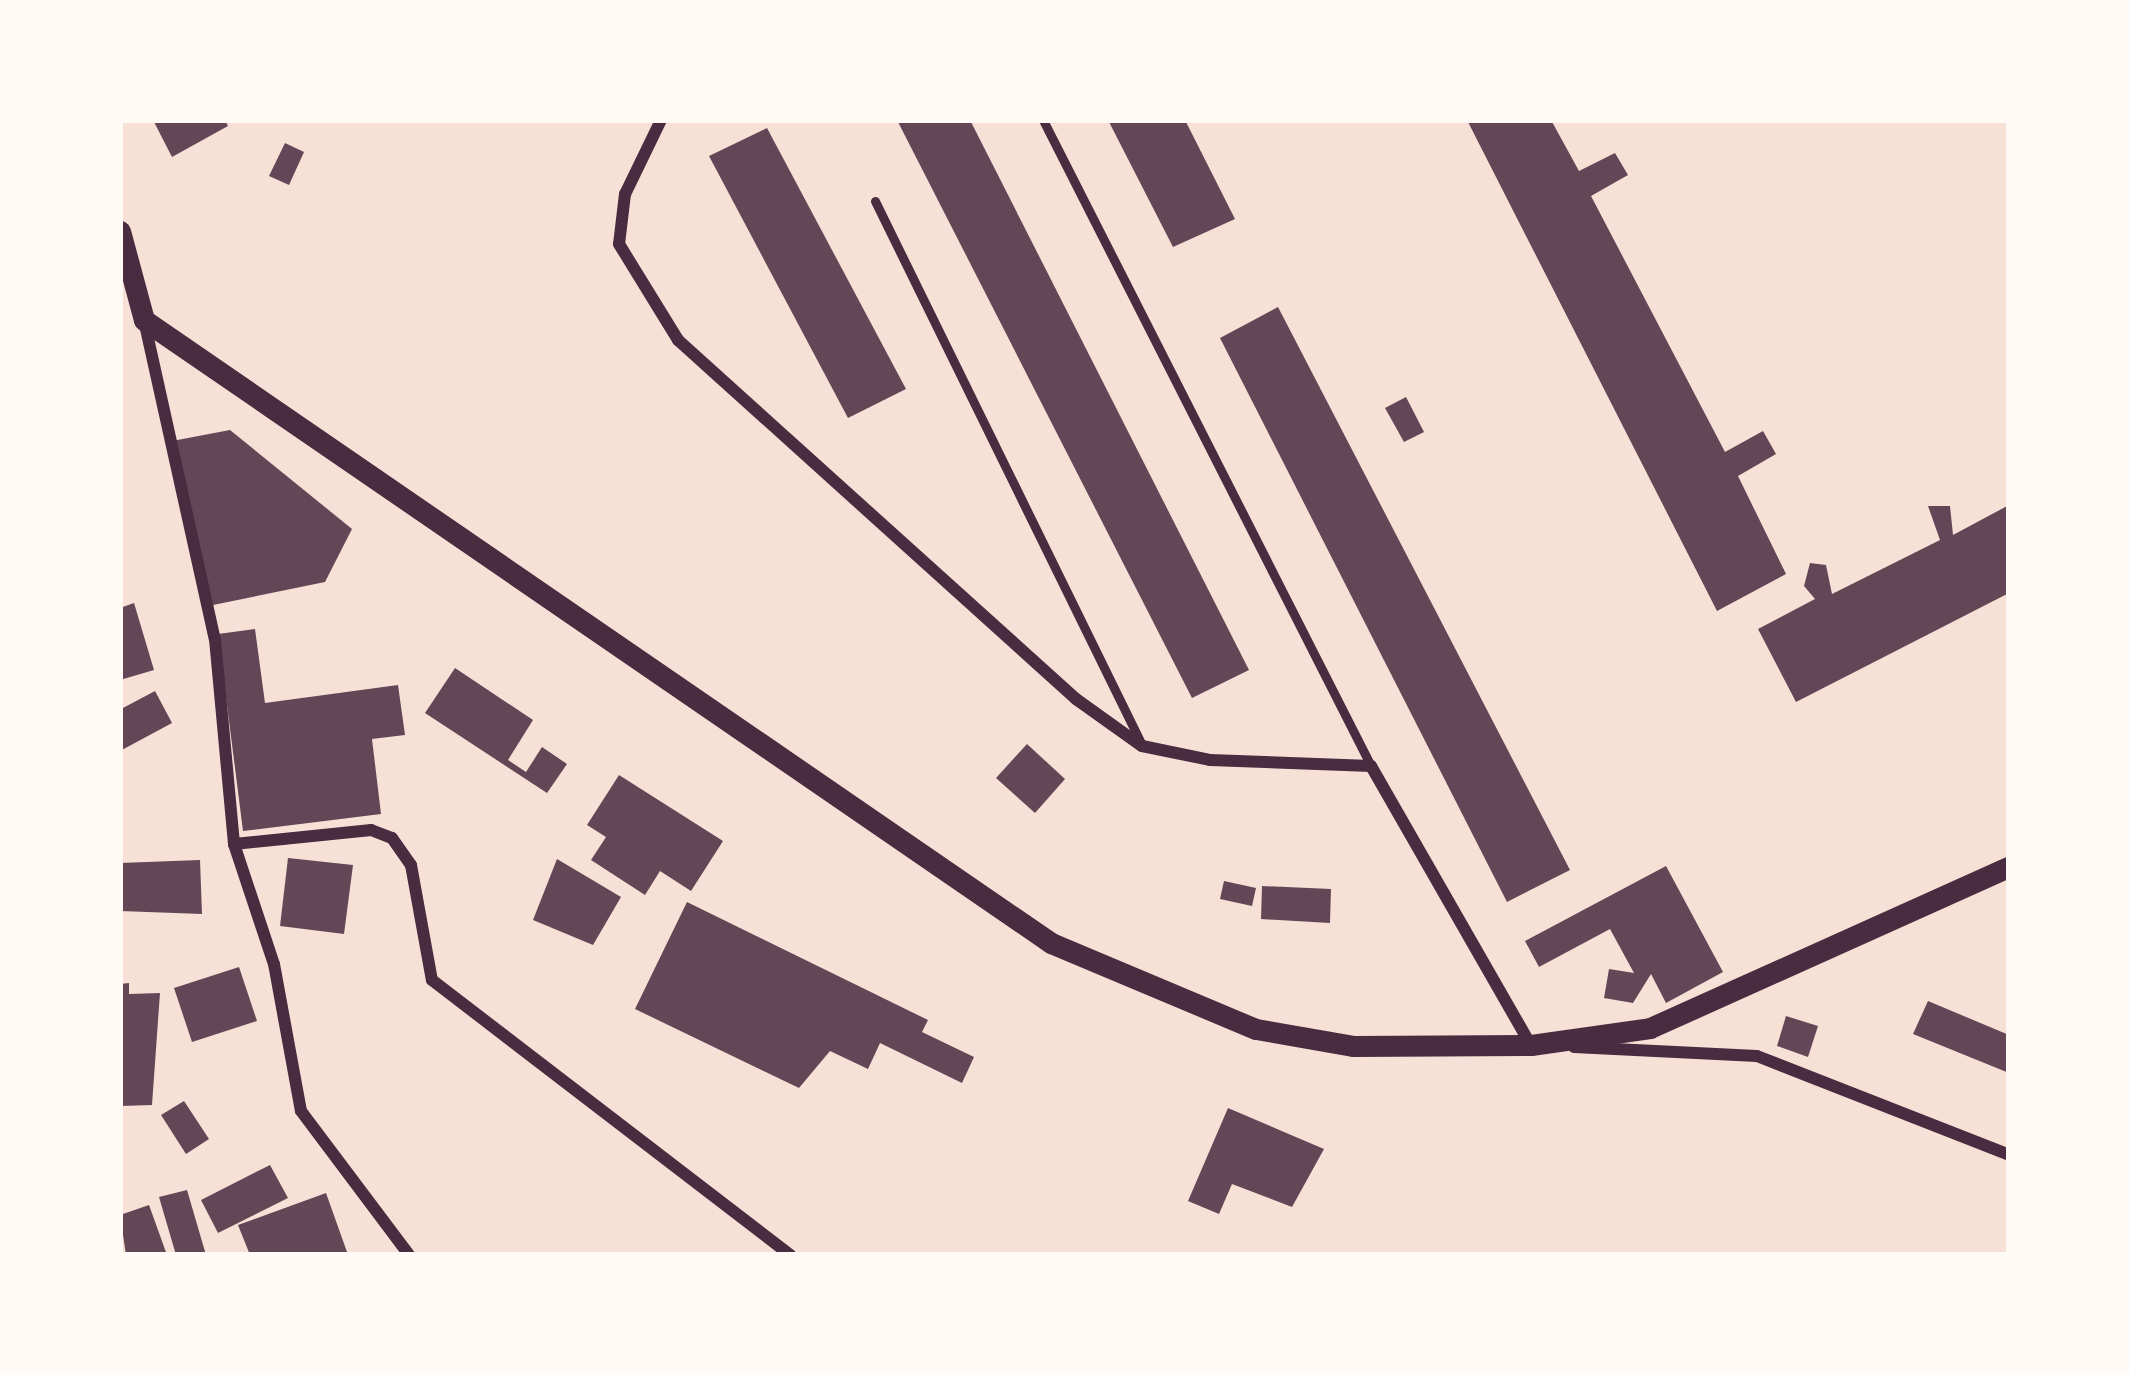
<!DOCTYPE html>
<style>
body{margin:0}
#map{position:relative;width:2129px;height:1375px;overflow:hidden;background:#f7e1d7;font-family:"PT Sans Narrow",sans-serif}
div>[style]{position:absolute}
.building>*{inset:0;background:#644757}
.service>*{height:9px;margin:-4.5px;padding:0 4.5px;transform-origin:4.5px;border-radius:4.5px;background:#4a2c40}
.minor>*{height:12px;margin:-6px;padding:0 6px;transform-origin:6px;border-radius:6px;background:#4a2c40}
.tertiary>*{height:21px;margin:-10.5px;padding:0 10.5px;transform-origin:10.5px;border-radius:10.5px;background:#4a2c40}
span{translate:-50% -50%;white-space:nowrap;text-align:center;line-height:1.15;-webkit-text-stroke:10px #fffaf5;paint-order:stroke}
.frame{position:absolute;inset:0;border:123px solid #fffaf5;pointer-events:none}
</style>
<div id="map">
<div class="building">
<div style="clip-path:polygon(153px 120px,225px 120px,228px 126px,172px 157px)"></div>
<div style="clip-path:polygon(897px 120px,970px 120px,1249px 670px,1192px 698px)"></div>
<div style="clip-path:polygon(1108px 120px,1185px 120px,1235px 219px,1173px 247px)"></div>
<div style="clip-path:polygon(1467px 120px,1551px 120px,1579px 171px,1615px 153px,1628px 175px,1591px 196px,1725px 452px,1763px 431px,1776px 454px,1738px 476px,1786px 574px,1717px 611px)"></div>
<div style="clip-path:polygon(767px 128px,906px 389px,848px 418px,709px 156px)"></div>
<div style="clip-path:polygon(285px 143px,304px 152px,289px 185px,269px 176px)"></div>
<div style="clip-path:polygon(1278px 307px,1570px 870px,1507px 902px,1220px 338px)"></div>
<div style="clip-path:polygon(1406px 397px,1424px 432px,1404px 442px,1385px 408px)"></div>
<div style="clip-path:polygon(230px 430px,352px 529px,325px 582px,213px 605px,172px 441px)"></div>
<div style="clip-path:polygon(2009px 505px,2009px 593px,1796px 702px,1758px 629px,1815px 599px,1804px 586px,1810px 563px,1826px 565px,1832px 594px,1940px 540px,1928px 506px,1950px 506px,1953px 535px)"></div>
<div style="clip-path:polygon(134px 603px,154px 670px,120px 680px,120px 608px)"></div>
<div style="clip-path:polygon(255px 629px,265px 703px,398px 685px,405px 735px,372px 739px,381px 814px,243px 831px,218px 634px)"></div>
<div style="clip-path:polygon(455px 668px,533px 720px,508px 760px,526px 772px,542px 747px,567px 764px,547px 793px,425px 713px)"></div>
<div style="clip-path:polygon(155px 691px,172px 723px,120px 751px,121px 709px)"></div>
<div style="clip-path:polygon(1027px 744px,1065px 779px,1035px 813px,996px 778px)"></div>
<div style="clip-path:polygon(619px 775px,723px 841px,691px 891px,660px 871px,645px 895px,591px 860px,606px 837px,587px 825px)"></div>
<div style="clip-path:polygon(288px 858px,353px 865px,344px 934px,280px 926px)"></div>
<div style="clip-path:polygon(557px 859px,621px 897px,593px 945px,533px 920px)"></div>
<div style="clip-path:polygon(200px 860px,202px 914px,120px 911px,120px 863px)"></div>
<div style="clip-path:polygon(1666px 866px,1723px 972px,1666px 1003px,1651px 974px,1633px 1003px,1604px 998px,1609px 969px,1634px 973px,1610px 929px,1539px 967px,1525px 941px)"></div>
<div style="clip-path:polygon(1224px 881px,1256px 888px,1252px 906px,1220px 899px)"></div>
<div style="clip-path:polygon(1262px 886px,1331px 889px,1330px 923px,1261px 919px)"></div>
<div style="clip-path:polygon(687px 902px,928px 1020px,922px 1032px,974px 1057px,962px 1083px,880px 1043px,868px 1069px,830px 1051px,799px 1088px,635px 1009px)"></div>
<div style="clip-path:polygon(239px 967px,257px 1021px,192px 1042px,174px 988px)"></div>
<div style="clip-path:polygon(129px 983px,129px 994px,160px 993px,152px 1105px,120px 1106px,120px 984px)"></div>
<div style="clip-path:polygon(1928px 1001px,2009px 1035px,2009px 1073px,1913px 1034px)"></div>
<div style="clip-path:polygon(1786px 1016px,1818px 1026px,1808px 1057px,1777px 1046px)"></div>
<div style="clip-path:polygon(184px 1101px,209px 1139px,186px 1154px,161px 1115px)"></div>
<div style="clip-path:polygon(1228px 1108px,1324px 1149px,1292px 1207px,1232px 1184px,1219px 1214px,1188px 1201px)"></div>
<div style="clip-path:polygon(270px 1165px,288px 1198px,218px 1233px,201px 1200px)"></div>
<div style="clip-path:polygon(187px 1190px,206px 1255px,176px 1255px,159px 1197px)"></div>
<div style="clip-path:polygon(326px 1193px,347px 1252px,250px 1255px,238px 1225px)"></div>
<div style="clip-path:polygon(149px 1205px,167px 1255px,126px 1255px,120px 1215px)"></div>
</div>
<div class="service">
<div style="left:1043px;top:120px;width:724px;rotate:63.08deg"></div>
<div style="left:875px;top:201px;width:606px;rotate:63.86deg"></div>
</div>
<div class="minor">
<div style="left:661px;top:120px;width:82px;rotate:115.9deg"></div>
<div style="left:625px;top:194px;width:50px;rotate:96.8deg"></div>
<div style="left:619px;top:244px;width:113px;rotate:58.4deg"></div>
<div style="left:678px;top:340px;width:536px;rotate:42.05deg"></div>
<div style="left:1076px;top:699px;width:81px;rotate:35.5deg"></div>
<div style="left:1142px;top:746px;width:69px;rotate:11.6deg"></div>
<div style="left:1210px;top:760px;width:161px;rotate:2.1deg"></div>
<div style="left:1371px;top:766px;width:320px;rotate:60.2deg"></div>
<div style="left:144px;top:320px;width:327px;rotate:77.5deg"></div>
<div style="left:215px;top:639px;width:206px;rotate:84.7deg"></div>
<div style="left:234px;top:844px;width:126px;rotate:71.6deg"></div>
<div style="left:274px;top:964px;width:149px;rotate:79.6deg"></div>
<div style="left:301px;top:1111px;width:180px;rotate:53.1deg"></div>
<div style="left:234px;top:844px;width:138px;rotate:-5.8deg"></div>
<div style="left:371px;top:830px;width:22px;rotate:21deg"></div>
<div style="left:392px;top:838px;width:33px;rotate:55deg"></div>
<div style="left:411px;top:865px;width:117px;rotate:79.7deg"></div>
<div style="left:432px;top:980px;width:452px;rotate:37.5deg"></div>
<div style="left:1574px;top:1047px;width:183px;rotate:2.8deg"></div>
<div style="left:1757px;top:1056px;width:271px;rotate:21.4deg"></div>
</div>
<div class="tertiary">
<div style="left:120px;top:231px;width:92px;rotate:74.9deg"></div>
<div style="left:144px;top:320px;width:1100px;rotate:34.48deg"></div>
<div style="left:1051px;top:943px;width:222px;rotate:22.8deg"></div>
<div style="left:1256px;top:1029px;width:98px;rotate:9.9deg"></div>
<div style="left:1353px;top:1046px;width:178px;rotate:-0.3deg"></div>
<div style="left:1531px;top:1045px;width:120px;rotate:-8.1deg"></div>
<div style="left:1650px;top:1028px;width:393px;rotate:-24.2deg"></div>
</div>
<div class="frame"></div>
</div>
